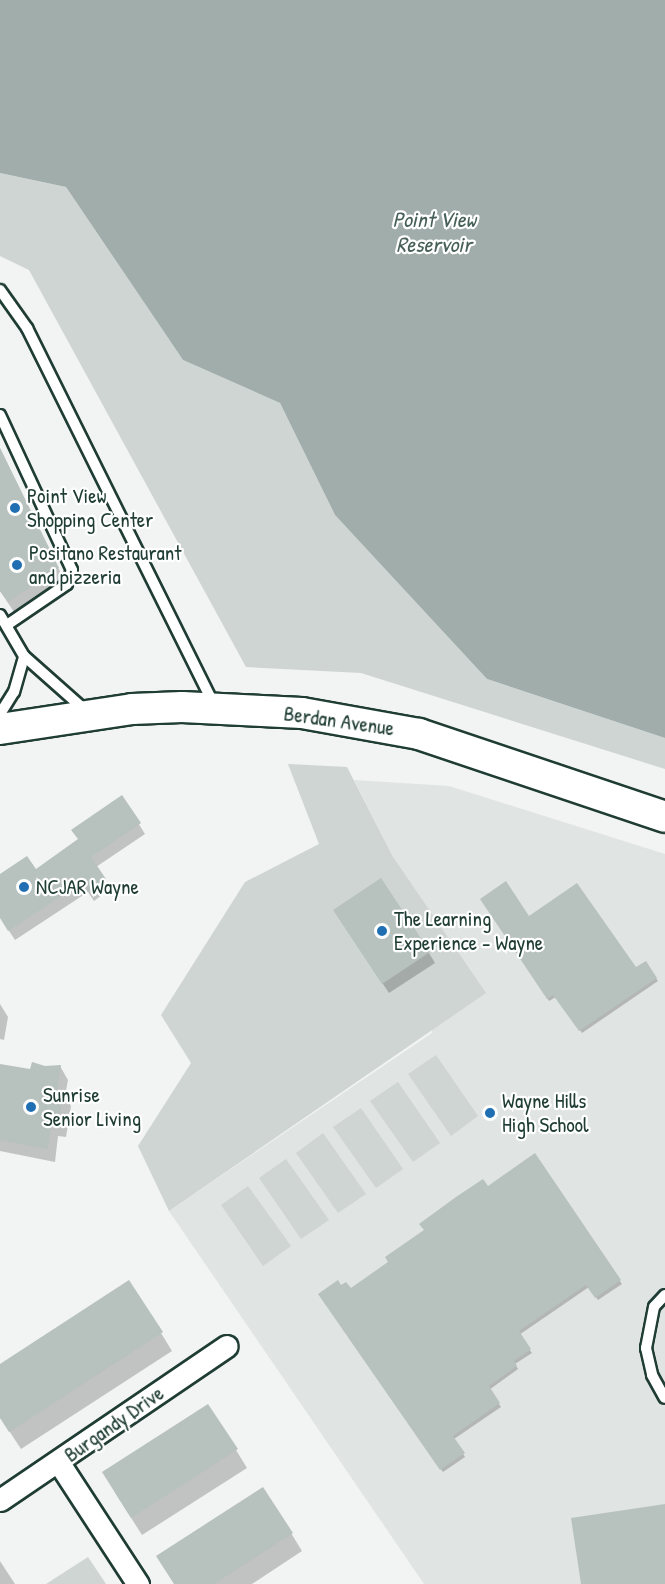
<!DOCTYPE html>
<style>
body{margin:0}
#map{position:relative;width:665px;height:1584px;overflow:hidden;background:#f2f3f3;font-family:"Patrick Hand",sans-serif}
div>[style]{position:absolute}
.built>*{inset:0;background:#e0e4e3}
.green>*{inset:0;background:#ced5d3}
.water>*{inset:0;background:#a1adaa}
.shadow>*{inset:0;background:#0003}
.building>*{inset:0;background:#b7c1bd}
.roads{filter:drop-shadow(2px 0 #1f3d34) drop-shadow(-2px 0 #1f3d34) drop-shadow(0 2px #1f3d34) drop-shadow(0 -2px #1f3d34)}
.service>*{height:10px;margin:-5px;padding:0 5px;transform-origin:5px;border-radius:5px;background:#fff}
.minor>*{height:21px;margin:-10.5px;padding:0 10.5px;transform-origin:10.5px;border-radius:10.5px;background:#fff}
.secondary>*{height:30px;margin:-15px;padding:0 15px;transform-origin:15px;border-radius:15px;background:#fff}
.dots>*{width:16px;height:16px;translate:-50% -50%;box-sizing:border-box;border:3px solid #fff;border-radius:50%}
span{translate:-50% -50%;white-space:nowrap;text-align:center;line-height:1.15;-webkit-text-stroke:4.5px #fff;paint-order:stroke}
.poi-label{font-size:21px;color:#1f3d34}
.left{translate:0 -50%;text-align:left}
.street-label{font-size:21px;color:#1f3d34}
.water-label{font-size:22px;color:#465f57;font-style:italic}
</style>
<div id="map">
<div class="built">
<div style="clip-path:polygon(354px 780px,449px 786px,665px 854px,665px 1584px,424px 1584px,169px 1211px,432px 1033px,393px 857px)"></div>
</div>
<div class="green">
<div style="clip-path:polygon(0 173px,66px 187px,183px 360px,280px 403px,335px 515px,487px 679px,665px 738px,665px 769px,361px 673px,246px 667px,29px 270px,0 256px)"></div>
<div style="clip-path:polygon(288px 764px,347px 767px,393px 857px,486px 993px,169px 1211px,138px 1146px,191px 1063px,161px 1015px,245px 882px,319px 844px)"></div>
<div style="clip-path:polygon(436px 1055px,478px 1116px,451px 1136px,408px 1074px)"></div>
<div style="clip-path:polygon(398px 1082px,440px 1143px,413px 1162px,370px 1101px)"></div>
<div style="clip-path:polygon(361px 1108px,403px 1169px,376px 1188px,333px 1127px)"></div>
<div style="clip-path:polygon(323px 1133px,366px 1194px,338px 1213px,296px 1153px)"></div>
<div style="clip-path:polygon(286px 1159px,329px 1220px,301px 1239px,259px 1178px)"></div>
<div style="clip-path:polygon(248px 1186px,291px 1246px,263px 1266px,221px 1205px)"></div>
<div style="clip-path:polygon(88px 1557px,106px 1584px,46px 1584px)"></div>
</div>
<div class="water">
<div style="clip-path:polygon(0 0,665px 0,665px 738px,487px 679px,335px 515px,280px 403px,183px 360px,66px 187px,0 173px)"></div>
</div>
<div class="shadow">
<div style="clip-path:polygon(0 448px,65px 582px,16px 615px,0 591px)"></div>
<div style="clip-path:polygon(122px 797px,145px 834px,96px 867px,110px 889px,94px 901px,88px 892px,15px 940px,0 917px,0 875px,35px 871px,79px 840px)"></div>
<div style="clip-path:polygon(482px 899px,636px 969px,645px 963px,658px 981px,582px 1033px,556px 997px,549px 1001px)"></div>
<div style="clip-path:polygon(341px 921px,429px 953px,435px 963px,389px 993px)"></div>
<div style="clip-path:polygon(0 1004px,8px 1017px,4px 1040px,0 1039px)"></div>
<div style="clip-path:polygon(0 1065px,31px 1071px,60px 1066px,68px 1080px,65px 1096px,71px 1106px,66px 1137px,58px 1136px,55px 1162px,0 1151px)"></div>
<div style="clip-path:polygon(534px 1156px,622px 1284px,598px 1300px,589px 1287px,519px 1335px,532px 1353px,515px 1364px,518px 1369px,489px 1390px,501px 1407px,454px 1439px,465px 1457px,443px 1472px,320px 1294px,341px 1287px,350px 1290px)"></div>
<div style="clip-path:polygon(161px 1333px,172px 1351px,21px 1449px,0 1417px,0 1366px)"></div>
<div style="clip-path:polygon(236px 1450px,247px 1468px,142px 1535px,114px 1491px)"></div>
<div style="clip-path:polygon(291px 1533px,302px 1551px,252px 1584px,175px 1584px)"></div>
<div style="clip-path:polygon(0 1561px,15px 1584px,0 1584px)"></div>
</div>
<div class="building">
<div style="clip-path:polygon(0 448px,59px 568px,8px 602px,0 591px)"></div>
<div style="clip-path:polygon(122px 795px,141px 823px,91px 857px,106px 879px,87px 892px,81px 883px,8px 931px,0 918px,0 874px,27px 856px,36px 869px,78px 839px,71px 830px)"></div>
<div style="clip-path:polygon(381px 878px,430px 952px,382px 984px,333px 910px)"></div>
<div style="clip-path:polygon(506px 881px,529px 916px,577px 883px,636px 967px,646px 961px,657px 978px,579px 1031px,553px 995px,547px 999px,480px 899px)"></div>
<div style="clip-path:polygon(32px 1062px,45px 1066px,61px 1065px,57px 1090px,64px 1091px,58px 1124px,51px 1123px,48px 1149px,0 1140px,0 1064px,30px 1069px)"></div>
<div style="clip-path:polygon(535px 1153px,621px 1280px,595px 1298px,586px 1285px,519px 1331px,531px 1349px,514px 1361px,517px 1366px,489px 1386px,500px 1403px,453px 1436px,465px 1453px,440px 1470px,318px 1294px,338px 1280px,341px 1285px,346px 1282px,351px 1288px,388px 1262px,385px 1257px,424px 1230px,419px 1224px,456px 1197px,483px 1179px,488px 1186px)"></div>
<div style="clip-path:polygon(129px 1280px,163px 1332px,9px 1432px,0 1418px,0 1364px)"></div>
<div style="clip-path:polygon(208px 1404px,238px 1449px,131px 1518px,102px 1472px)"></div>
<div style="clip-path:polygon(263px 1487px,293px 1533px,214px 1584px,174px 1584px,156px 1556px)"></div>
<div style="clip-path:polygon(665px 1504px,665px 1584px,581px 1584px,571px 1518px)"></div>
</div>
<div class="roads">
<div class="service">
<div style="left:0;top:290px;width:47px;rotate:54.6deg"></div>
<div style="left:27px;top:328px;width:422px;rotate:63.6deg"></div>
<div style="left:0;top:415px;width:171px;rotate:65.1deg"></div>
<div style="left:72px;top:570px;width:15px;rotate:110deg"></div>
<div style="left:67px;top:584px;width:73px;rotate:145.7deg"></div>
<div style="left:0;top:615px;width:48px;rotate:59.7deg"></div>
<div style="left:24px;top:656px;width:83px;rotate:41.6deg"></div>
<div style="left:0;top:714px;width:26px;rotate:-58deg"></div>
<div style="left:14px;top:692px;width:37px;rotate:-74deg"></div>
<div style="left:665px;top:1295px;width:16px;rotate:133deg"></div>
<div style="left:654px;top:1307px;width:42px;rotate:101deg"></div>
<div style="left:646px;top:1348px;width:28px;rotate:77deg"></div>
<div style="left:652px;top:1375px;width:26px;rotate:61deg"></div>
</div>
<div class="minor">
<div style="left:59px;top:1463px;width:145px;rotate:56.9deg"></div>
<div style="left:0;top:1500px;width:274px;rotate:-34.2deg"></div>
</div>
<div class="secondary">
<div style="left:0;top:729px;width:134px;rotate:-8.6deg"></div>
<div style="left:132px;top:709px;width:50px;rotate:-2.3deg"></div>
<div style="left:182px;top:707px;width:120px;rotate:2.9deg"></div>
<div style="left:302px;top:713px;width:119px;rotate:10.2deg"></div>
<div style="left:419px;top:734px;width:260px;rotate:18.6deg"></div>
</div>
</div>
<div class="dots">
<div style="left:15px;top:508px;background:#1f6fb2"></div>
<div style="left:17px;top:565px;background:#1f6fb2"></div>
<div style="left:24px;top:887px;background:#1f6fb2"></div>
<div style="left:382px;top:931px;background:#1f6fb2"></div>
<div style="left:31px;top:1107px;background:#1f6fb2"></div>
<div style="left:490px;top:1113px;background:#1f6fb2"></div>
</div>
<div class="poi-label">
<span class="left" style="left:27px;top:508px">Point View<br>Shopping Center</span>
<span class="left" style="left:29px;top:565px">Positano Restaurant<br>and pizzeria</span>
<span class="left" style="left:36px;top:887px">NCJAR Wayne</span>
<span class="left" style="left:394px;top:931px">The Learning<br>Experience - Wayne</span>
<span class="left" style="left:43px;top:1107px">Sunrise<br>Senior Living</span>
<span class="left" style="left:502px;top:1113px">Wayne Hills<br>High School</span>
</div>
<div class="street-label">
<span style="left:339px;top:721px;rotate:8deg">Berdan Avenue</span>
<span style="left:114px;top:1424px;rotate:-35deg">Burgandy Drive</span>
</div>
<div class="water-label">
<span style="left:434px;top:232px">Point View<br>Reservoir</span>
</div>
</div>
